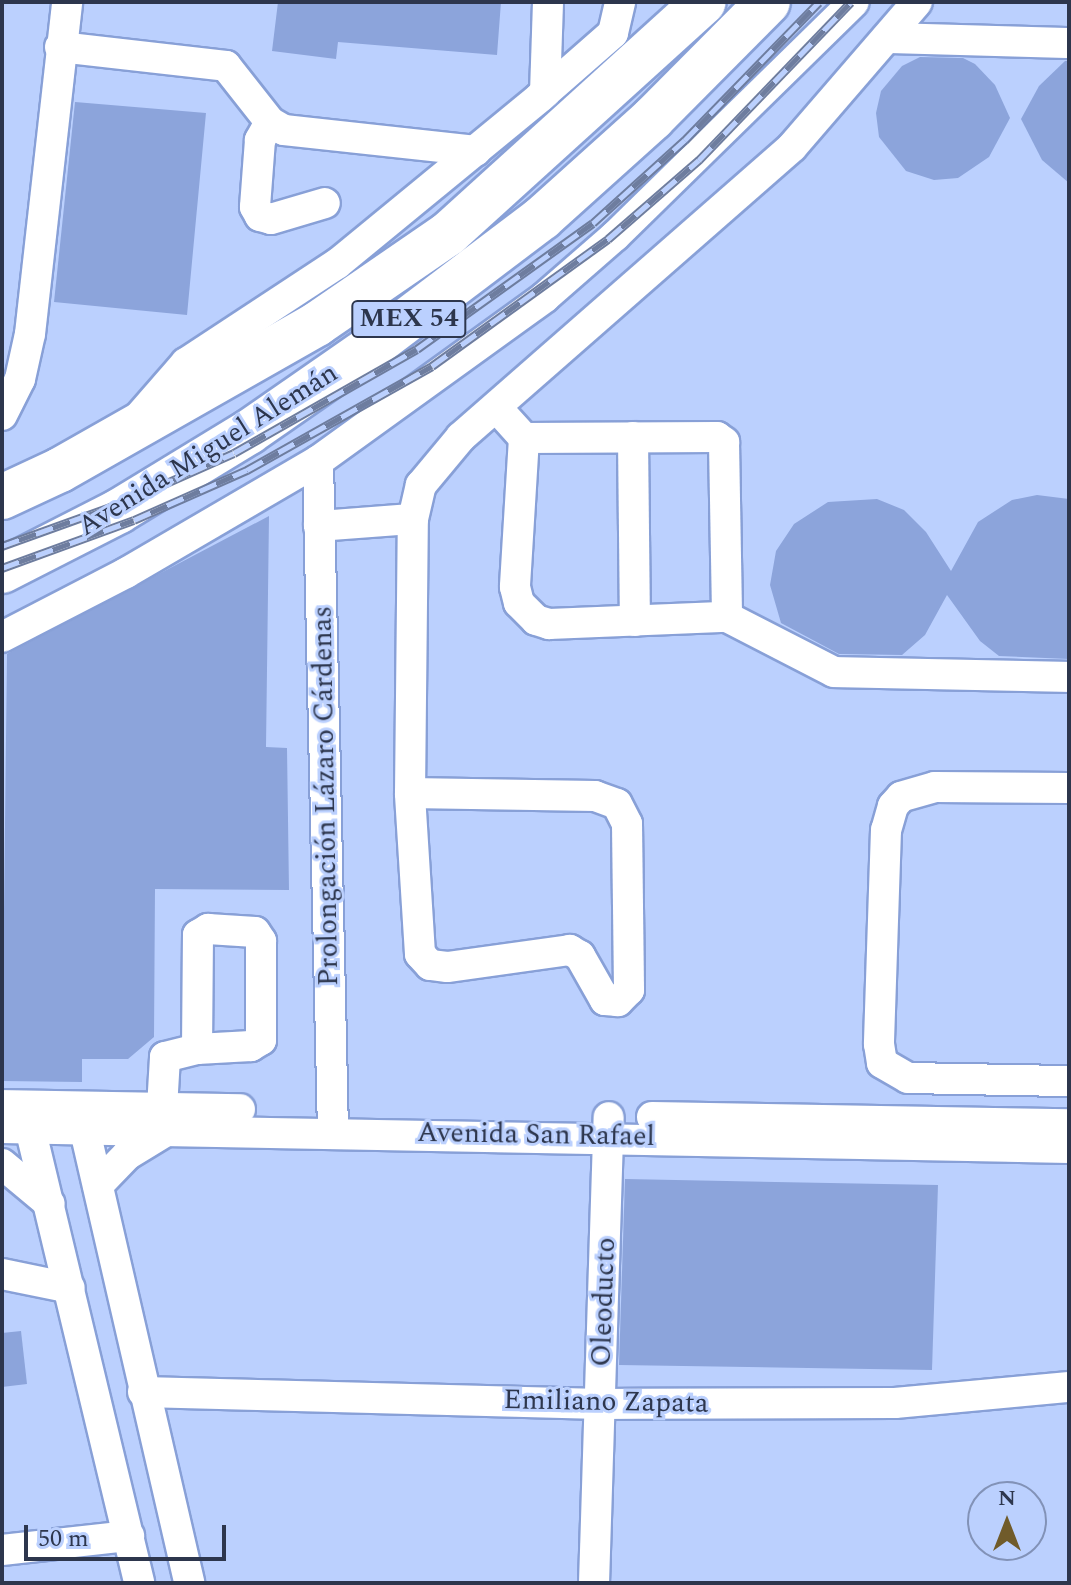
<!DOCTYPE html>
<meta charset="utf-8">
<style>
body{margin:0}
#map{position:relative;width:1071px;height:1585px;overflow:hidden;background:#bbd0fe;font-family:Spectral,serif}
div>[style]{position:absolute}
.building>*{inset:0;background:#8ca4db}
.roads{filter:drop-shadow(2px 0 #88a0d7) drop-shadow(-2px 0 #88a0d7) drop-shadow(0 2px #88a0d7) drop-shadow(0 -2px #88a0d7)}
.minor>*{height:30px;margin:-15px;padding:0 15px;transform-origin:15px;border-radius:15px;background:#fff}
.highway>*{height:44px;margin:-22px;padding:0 22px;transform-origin:22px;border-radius:22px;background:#fff}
.rail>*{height:9px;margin-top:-4.5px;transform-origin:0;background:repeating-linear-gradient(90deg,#bbd0fe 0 18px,#6e7d9f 0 36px);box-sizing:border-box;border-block:2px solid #6e7d9f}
span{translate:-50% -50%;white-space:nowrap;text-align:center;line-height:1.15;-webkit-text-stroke:6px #bbd0fe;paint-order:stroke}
.shield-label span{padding:2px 6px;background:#bbd0fe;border:2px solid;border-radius:6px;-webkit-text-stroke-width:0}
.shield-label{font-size:26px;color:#2d364d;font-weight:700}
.street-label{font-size:28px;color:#2d364d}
.frame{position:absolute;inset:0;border:4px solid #2d364d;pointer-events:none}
.north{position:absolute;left:967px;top:1481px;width:80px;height:80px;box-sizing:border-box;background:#bbd0fe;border:2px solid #8292b7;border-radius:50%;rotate:0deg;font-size:22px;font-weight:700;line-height:32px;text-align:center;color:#2d364d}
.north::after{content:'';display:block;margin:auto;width:28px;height:36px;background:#705b2a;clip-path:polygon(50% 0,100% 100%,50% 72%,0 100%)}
.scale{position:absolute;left:24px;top:1525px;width:202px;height:36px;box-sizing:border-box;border:4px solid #2d364d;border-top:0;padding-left:10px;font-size:24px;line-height:28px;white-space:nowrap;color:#2d364d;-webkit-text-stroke:6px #bbd0fe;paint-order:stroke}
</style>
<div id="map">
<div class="building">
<div style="clip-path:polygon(278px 2px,501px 2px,497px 55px,338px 42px,336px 59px,272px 51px)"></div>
<div style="clip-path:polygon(920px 57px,963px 58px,975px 64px,995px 85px,1010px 118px,989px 157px,958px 178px,934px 180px,906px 171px,879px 137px,876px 113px,881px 91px,902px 66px)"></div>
<div style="clip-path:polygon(1065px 61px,1069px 61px,1069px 183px,1042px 160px,1021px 119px,1039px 86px)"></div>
<div style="clip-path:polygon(75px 102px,206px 113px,187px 315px,54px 302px)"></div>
<div style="clip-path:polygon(1037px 495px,1069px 499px,1069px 659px,999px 656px,980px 641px,947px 595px,925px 635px,902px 655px,839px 654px,781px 623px,770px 585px,776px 551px,794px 524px,828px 502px,877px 499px,904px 510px,926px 532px,951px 571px,978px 522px,1012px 500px)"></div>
<div style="clip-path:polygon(269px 516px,266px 747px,287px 748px,289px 890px,155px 889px,154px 1037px,128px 1059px,82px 1059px,82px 1082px,2px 1081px,7px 654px)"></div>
<div style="clip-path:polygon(625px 1179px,938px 1185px,932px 1370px,619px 1365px)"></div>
<div style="clip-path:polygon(21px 1331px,27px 1384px,2px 1387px,2px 1333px)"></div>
</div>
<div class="roads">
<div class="minor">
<div style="left:887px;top:38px;width:182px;rotate:1.6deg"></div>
<div style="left:60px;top:47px;width:167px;rotate:6.5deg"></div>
<div style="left:226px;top:66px;width:71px;rotate:51.8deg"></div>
<div style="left:270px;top:122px;width:16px;rotate:30deg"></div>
<div style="left:284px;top:130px;width:193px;rotate:6.2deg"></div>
<div style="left:545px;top:93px;width:91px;rotate:-88.1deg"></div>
<div style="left:270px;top:122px;width:21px;rotate:119deg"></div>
<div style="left:260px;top:140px;width:67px;rotate:94.3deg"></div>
<div style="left:255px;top:207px;width:10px;rotate:61deg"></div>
<div style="left:260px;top:216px;width:11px;rotate:15deg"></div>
<div style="left:271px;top:219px;width:56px;rotate:-16.5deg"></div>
<div style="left:496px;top:407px;width:42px;rotate:47.9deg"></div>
<div style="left:524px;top:438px;width:149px;rotate:93.5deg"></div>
<div style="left:515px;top:587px;width:16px;rotate:76deg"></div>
<div style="left:519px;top:603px;width:24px;rotate:45deg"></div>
<div style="left:536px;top:620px;width:14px;rotate:17deg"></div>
<div style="left:549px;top:624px;width:178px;rotate:-2.3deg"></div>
<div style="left:727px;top:617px;width:120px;rotate:27.2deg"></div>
<div style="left:834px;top:672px;width:235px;rotate:1.2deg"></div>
<div style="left:2px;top:415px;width:40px;rotate:-63.4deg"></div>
<div style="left:20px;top:379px;width:46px;rotate:-77.5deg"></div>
<div style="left:30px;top:334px;width:334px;rotate:-83.6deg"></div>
<div style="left:138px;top:418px;width:73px;rotate:-48.9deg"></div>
<div style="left:186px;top:363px;width:181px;rotate:-33.3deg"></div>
<div style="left:337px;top:264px;width:263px;rotate:-39.4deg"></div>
<div style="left:540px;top:97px;width:97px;rotate:-41.2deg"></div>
<div style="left:613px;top:33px;width:32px;rotate:-77deg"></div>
<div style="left:633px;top:437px;width:184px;rotate:89.4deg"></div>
<div style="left:524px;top:438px;width:193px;rotate:-0.3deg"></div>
<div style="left:717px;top:437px;width:9px;rotate:36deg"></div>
<div style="left:724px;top:442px;width:175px;rotate:89deg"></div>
<div style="left:318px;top:461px;width:669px;rotate:88.72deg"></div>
<div style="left:319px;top:526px;width:94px;rotate:-4.3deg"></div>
<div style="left:2px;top:637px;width:140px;rotate:-27.3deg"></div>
<div style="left:126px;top:573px;width:222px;rotate:-30.3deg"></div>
<div style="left:318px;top:461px;width:280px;rotate:-35.8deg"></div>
<div style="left:545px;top:297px;width:93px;rotate:-41.1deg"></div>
<div style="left:615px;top:236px;width:334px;rotate:-44.4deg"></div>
<div style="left:1069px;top:788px;width:134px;rotate:-179.6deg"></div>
<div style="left:935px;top:787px;width:35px;rotate:164deg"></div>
<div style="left:901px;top:797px;width:12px;rotate:132deg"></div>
<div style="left:893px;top:806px;width:25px;rotate:106deg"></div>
<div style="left:886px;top:830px;width:214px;rotate:91.9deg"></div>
<div style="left:879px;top:1044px;width:19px;rotate:81deg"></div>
<div style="left:882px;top:1063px;width:30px;rotate:30deg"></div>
<div style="left:908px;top:1078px;width:161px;rotate:1.1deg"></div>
<div style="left:410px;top:793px;width:185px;rotate:0.9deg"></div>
<div style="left:595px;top:796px;width:23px;rotate:20deg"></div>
<div style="left:617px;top:804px;width:22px;rotate:63deg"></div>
<div style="left:627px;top:824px;width:166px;rotate:89.3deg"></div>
<div style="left:629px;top:990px;width:16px;rotate:135deg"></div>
<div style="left:618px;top:1001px;width:13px;rotate:-176deg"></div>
<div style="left:605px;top:1000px;width:51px;rotate:-119.6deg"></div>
<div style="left:580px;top:956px;width:12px;rotate:-149deg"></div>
<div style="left:570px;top:950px;width:124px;rotate:172.1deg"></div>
<div style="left:447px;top:967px;width:17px;rotate:-173deg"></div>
<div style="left:430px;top:965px;width:15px;rotate:-132deg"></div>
<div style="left:420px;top:954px;width:161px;rotate:-93.6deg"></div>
<div style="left:410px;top:793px;width:274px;rotate:-89.4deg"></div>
<div style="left:413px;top:519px;width:35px;rotate:-77deg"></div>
<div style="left:421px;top:485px;width:62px;rotate:-50.2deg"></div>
<div style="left:461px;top:437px;width:440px;rotate:-41.2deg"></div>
<div style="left:792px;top:147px;width:191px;rotate:-49.2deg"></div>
<div style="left:2px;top:1105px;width:238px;rotate:1deg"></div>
<div style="left:162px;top:1108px;width:51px;rotate:-86.6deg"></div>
<div style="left:165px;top:1057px;width:33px;rotate:-14deg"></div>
<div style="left:197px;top:1049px;width:114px;rotate:-89.5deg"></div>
<div style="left:198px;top:935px;width:12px;rotate:-31deg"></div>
<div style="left:208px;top:929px;width:47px;rotate:3.7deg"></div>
<div style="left:255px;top:932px;width:11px;rotate:56deg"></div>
<div style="left:261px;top:941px;width:99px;rotate:90deg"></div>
<div style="left:261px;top:1040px;width:12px;rotate:149deg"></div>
<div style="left:251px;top:1046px;width:54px;rotate:176.8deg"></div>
<div style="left:80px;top:1109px;width:486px;rotate:77deg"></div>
<div style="left:26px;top:1111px;width:485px;rotate:76.5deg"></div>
<div style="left:652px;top:1117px;width:417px;rotate:1deg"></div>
<div style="left:2px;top:1128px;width:1067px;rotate:1.07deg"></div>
<div style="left:2px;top:1164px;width:62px;rotate:39.8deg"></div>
<div style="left:98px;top:1185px;width:42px;rotate:-46deg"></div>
<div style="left:127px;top:1155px;width:48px;rotate:-31.4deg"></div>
<div style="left:2px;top:1274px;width:69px;rotate:11.6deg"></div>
<div style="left:143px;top:1392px;width:458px;rotate:1.5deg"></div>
<div style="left:601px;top:1404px;width:294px;rotate:-0.2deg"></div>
<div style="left:895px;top:1403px;width:175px;rotate:-5.3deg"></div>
<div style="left:2px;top:1550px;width:128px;rotate:-6.3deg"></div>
<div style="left:594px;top:1583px;width:466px;rotate:-88.2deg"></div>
</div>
<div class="highway">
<div style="left:2px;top:497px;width:64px;rotate:-25deg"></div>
<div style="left:60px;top:470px;width:296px;rotate:-29.6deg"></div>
<div style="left:317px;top:324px;width:159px;rotate:-34.5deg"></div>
<div style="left:448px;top:234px;width:345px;rotate:-42.2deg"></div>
<div style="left:2px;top:571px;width:131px;rotate:-27.1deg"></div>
<div style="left:119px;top:511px;width:152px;rotate:-31.3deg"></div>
<div style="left:249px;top:432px;width:152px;rotate:-34.8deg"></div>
<div style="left:374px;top:345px;width:211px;rotate:-37.1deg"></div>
<div style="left:542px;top:218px;width:149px;rotate:-42deg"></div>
<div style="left:653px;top:118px;width:163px;rotate:-45.2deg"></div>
</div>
</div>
<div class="rail">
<div style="left:2px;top:546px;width:130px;rotate:-19.8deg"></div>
<div style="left:124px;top:502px;width:120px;rotate:-24deg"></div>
<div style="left:234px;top:453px;width:210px;rotate:-29.6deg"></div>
<div style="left:417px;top:349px;width:216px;rotate:-35.6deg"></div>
<div style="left:593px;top:223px;width:124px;rotate:-42.1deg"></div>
<div style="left:685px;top:140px;width:192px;rotate:-45.8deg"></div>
<div style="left:2px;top:568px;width:140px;rotate:-20deg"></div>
<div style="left:134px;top:520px;width:124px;rotate:-23.9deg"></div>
<div style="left:247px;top:470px;width:212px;rotate:-29.3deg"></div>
<div style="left:432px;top:366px;width:217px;rotate:-35.8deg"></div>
<div style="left:608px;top:239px;width:121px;rotate:-41deg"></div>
<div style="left:699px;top:160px;width:219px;rotate:-46.1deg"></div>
</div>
<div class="shield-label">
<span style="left:409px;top:319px">MEX 54</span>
</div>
<div class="street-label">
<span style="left:208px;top:450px;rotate:-32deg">Avenida Miguel Alemán</span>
<span style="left:326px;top:796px;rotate:-91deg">Prolongación Lázaro Cárdenas</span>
<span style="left:536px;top:1135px;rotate:1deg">Avenida San Rafael</span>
<span style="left:604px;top:1302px;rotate:-88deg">Oleoducto</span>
<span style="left:606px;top:1402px;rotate:1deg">Emiliano Zapata</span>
</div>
<div class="frame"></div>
<div class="north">N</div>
<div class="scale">50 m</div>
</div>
